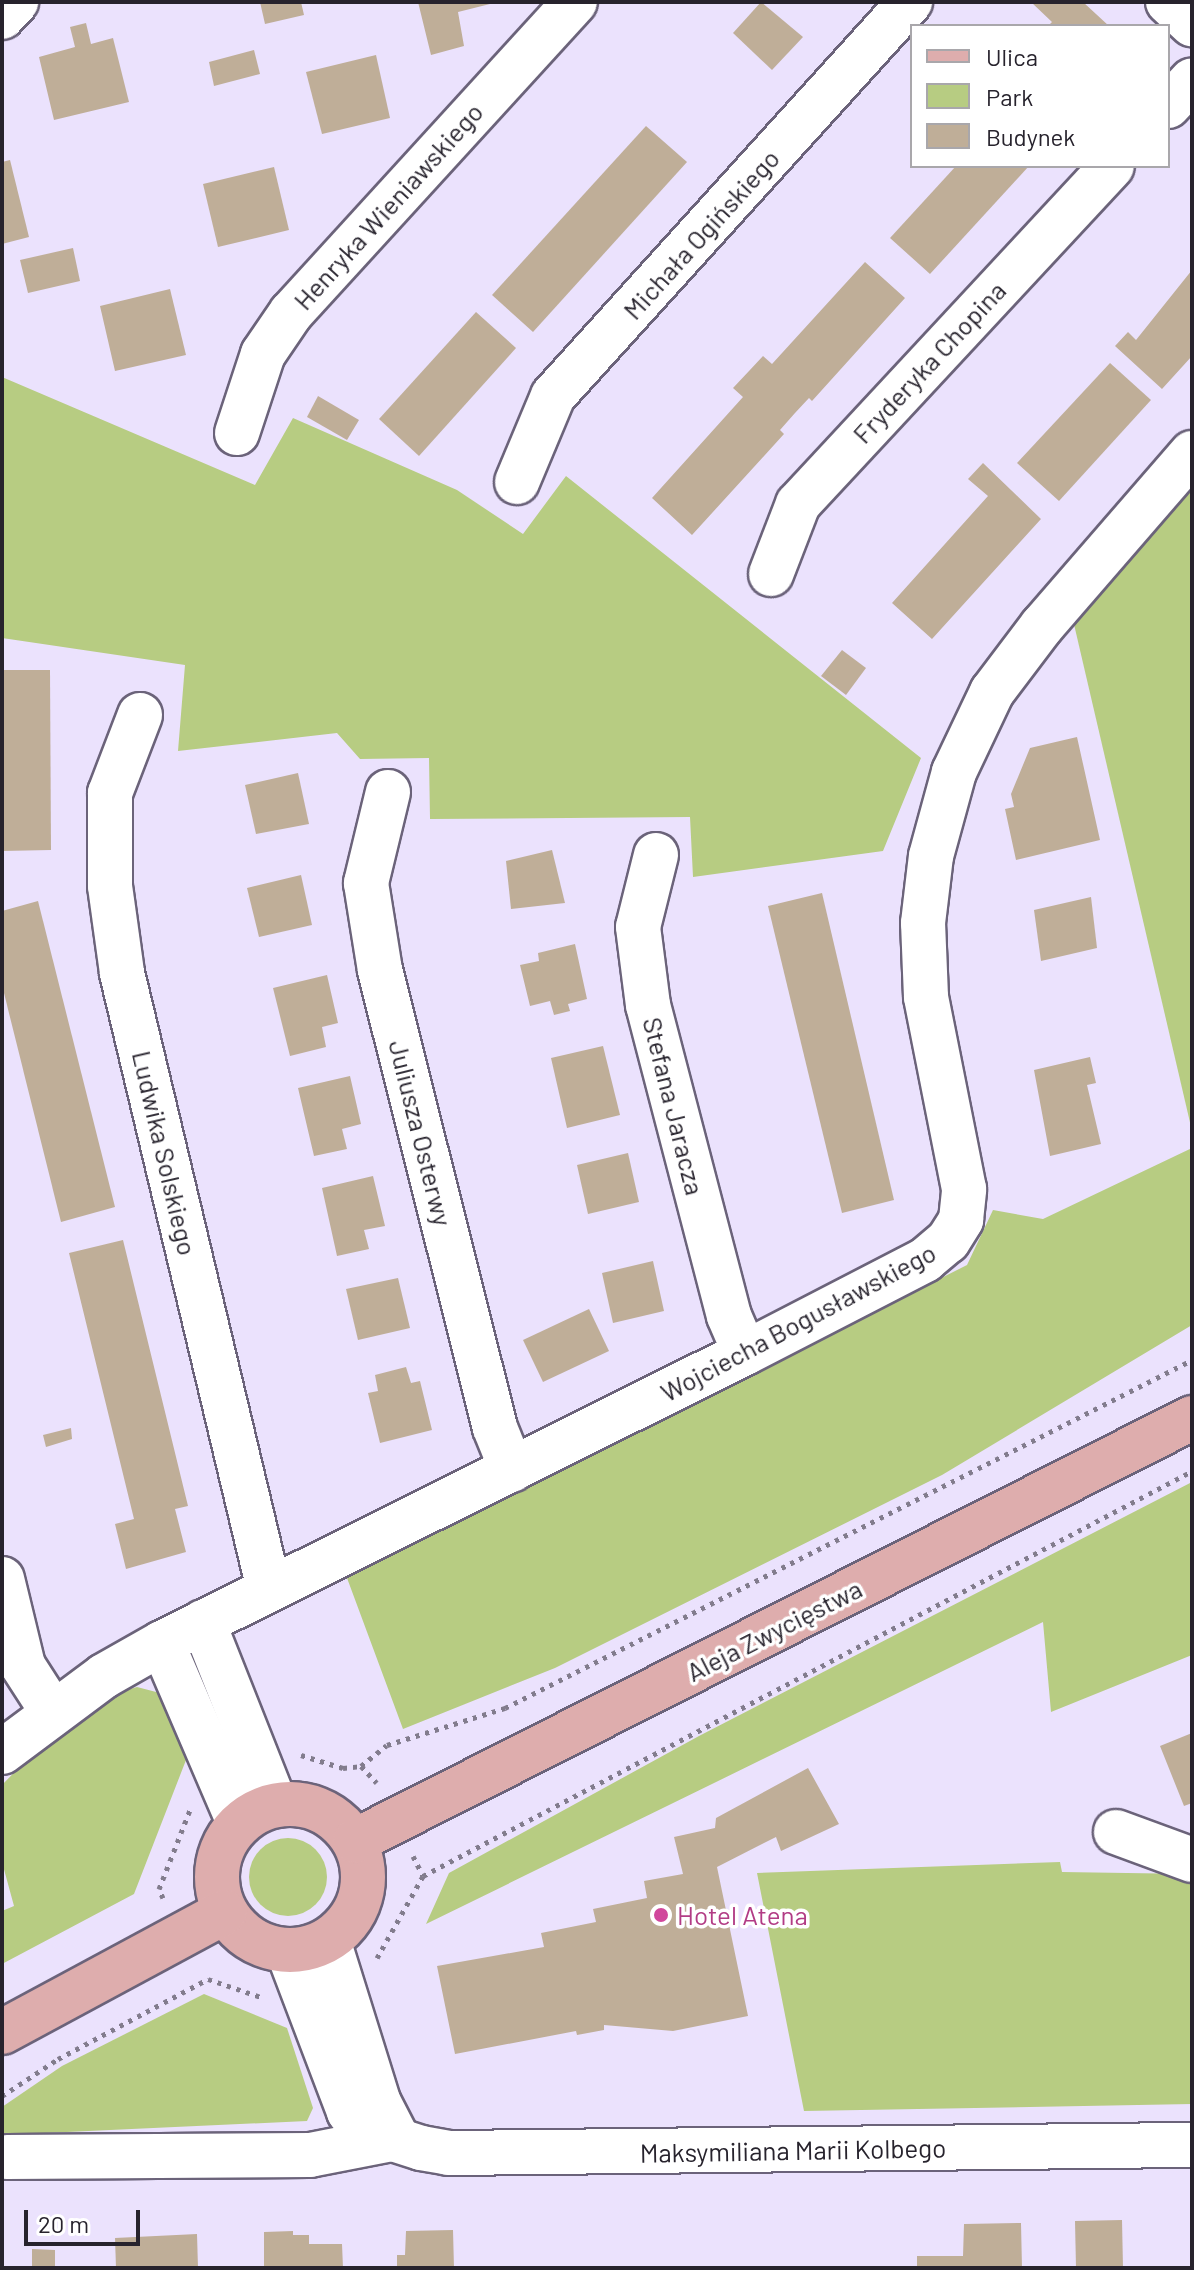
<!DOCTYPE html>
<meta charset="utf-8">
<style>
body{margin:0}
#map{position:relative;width:1194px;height:2270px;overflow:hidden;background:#ebe2fd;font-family:Barlow,sans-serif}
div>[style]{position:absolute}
.green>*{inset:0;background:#b7cc82}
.round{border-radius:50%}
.building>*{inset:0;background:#bfae98}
.path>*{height:5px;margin-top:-2.5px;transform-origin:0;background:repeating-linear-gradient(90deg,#827c8d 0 4px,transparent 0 10px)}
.roads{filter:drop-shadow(2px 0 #6b637a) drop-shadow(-2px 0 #6b637a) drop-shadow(0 2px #6b637a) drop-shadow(0 -2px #6b637a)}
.minor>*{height:44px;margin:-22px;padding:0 22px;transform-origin:22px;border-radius:22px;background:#fff}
.major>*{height:44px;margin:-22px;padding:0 22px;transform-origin:22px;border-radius:22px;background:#deadad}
.major>.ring{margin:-22px;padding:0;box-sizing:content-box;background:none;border:44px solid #deadad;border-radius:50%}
.dots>*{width:22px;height:22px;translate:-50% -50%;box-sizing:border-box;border:4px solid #fff;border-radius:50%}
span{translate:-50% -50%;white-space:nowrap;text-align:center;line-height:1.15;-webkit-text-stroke:7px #fff;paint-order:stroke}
.street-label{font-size:26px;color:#27232d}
.hotel-label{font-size:26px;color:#b23c85}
.left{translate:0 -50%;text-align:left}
.frame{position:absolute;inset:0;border:4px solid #27232d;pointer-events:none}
.legend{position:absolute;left:910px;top:24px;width:260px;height:144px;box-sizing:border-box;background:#fff;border:2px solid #a9a7ab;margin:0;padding:10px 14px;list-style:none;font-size:24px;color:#27232d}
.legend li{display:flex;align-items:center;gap:16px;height:40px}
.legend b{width:40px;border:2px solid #a9a7ab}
.scale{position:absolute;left:24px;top:2210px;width:116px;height:36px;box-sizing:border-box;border:4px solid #27232d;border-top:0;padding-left:10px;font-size:24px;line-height:28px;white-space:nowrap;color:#27232d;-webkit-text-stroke:6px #fff;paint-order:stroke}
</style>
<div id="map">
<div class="green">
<div style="clip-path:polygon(2px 377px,255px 485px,293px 418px,457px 490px,523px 534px,566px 476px,921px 758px,883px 851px,693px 877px,690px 817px,430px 819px,429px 758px,360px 759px,337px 733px,178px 751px,185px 665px,2px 638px)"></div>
<div style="clip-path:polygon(1192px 488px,1192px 1131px,1073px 620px)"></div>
<div style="clip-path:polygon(1192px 1148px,1192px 1325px,942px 1475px,555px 1668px,403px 1729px,347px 1578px,967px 1265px,993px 1210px,1043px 1219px)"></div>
<div style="clip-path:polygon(1192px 1482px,1192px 1655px,1051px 1712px,1043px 1622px,426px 1924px,449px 1873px,699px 1736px)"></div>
<div style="clip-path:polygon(137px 1687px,160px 1693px,193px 1742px,134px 1894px,2px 1964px,2px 1911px,14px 1906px,2px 1862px,2px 1785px,36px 1750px,114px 1694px)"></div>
<div class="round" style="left:249px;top:1838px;width:78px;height:78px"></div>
<div style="clip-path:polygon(1060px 1862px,1062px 1872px,1192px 1874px,1192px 2104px,804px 2111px,757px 1873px)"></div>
<div style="clip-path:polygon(204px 1994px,287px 2028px,313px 2108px,307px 2121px,2px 2135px,2px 2107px,62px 2066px)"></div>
</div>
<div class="building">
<div style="clip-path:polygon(260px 2px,301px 2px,304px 15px,265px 24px)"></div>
<div style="clip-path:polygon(418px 2px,494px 2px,494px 3px,458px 12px,464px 46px,431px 55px)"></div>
<div style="clip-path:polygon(761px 2px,803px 37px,772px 70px,733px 33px)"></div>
<div style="clip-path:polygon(1031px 2px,1083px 2px,1109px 26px,1048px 26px,1052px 22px)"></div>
<div style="clip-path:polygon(86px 23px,91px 44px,113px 38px,129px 102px,54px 120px,39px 57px,75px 47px,70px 27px)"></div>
<div style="clip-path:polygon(254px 50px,260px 74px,214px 86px,209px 62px)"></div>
<div style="clip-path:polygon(376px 55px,390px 118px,322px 134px,306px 72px)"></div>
<div style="clip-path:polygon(646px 126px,687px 162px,533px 332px,492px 295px)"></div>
<div style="clip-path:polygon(10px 160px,29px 237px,2px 244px,2px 162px)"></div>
<div style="clip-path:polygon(956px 166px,1029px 166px,930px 274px,890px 238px)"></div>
<div style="clip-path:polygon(274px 167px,289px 230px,218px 247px,203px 184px)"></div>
<div style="clip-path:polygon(73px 248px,80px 281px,28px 293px,20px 260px)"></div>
<div style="clip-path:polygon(865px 262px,905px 298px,812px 401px,809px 398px,795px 413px,780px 430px,784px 434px,692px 535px,652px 498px,743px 397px,733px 388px,749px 371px,763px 356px,772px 364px)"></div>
<div style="clip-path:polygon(1192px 270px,1192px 356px,1162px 389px,1115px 346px,1128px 332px,1136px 340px)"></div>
<div style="clip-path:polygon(170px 289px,186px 355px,115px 371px,100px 306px)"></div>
<div style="clip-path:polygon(476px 312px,516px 348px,419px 456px,379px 419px)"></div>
<div style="clip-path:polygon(1110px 363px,1151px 400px,1059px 501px,1017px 463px)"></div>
<div style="clip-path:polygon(318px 396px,359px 420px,347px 440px,307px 417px)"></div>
<div style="clip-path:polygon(983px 463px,1041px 519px,932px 639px,892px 603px,988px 496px,968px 479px)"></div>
<div style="clip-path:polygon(842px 650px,866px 668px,846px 695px,821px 676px)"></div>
<div style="clip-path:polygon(2px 670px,50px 670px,51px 850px,2px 851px)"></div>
<div style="clip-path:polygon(1077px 737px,1100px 840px,1016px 860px,1005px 809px,1014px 807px,1011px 794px,1030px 748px)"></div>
<div style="clip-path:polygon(298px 773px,309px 824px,256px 834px,245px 785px)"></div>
<div style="clip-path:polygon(552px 850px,565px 903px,511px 909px,506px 861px)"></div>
<div style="clip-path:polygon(301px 875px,312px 925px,259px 937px,247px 888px)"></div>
<div style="clip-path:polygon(822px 893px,894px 1200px,842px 1213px,768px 906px)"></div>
<div style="clip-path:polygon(1091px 897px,1097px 948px,1041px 961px,1034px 910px)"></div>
<div style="clip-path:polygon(38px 901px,115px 1207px,61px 1222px,2px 985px,2px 911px)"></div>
<div style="clip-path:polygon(575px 944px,587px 999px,568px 1004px,570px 1011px,554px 1015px,550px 1001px,530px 1006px,520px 965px,539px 961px,538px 953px)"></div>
<div style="clip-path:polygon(327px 975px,338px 1023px,322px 1027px,326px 1047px,290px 1056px,273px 988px)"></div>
<div style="clip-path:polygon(603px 1046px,620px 1115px,567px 1128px,551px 1058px)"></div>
<div style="clip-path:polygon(1090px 1057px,1096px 1083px,1087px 1085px,1101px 1144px,1050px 1156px,1034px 1070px)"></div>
<div style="clip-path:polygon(350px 1076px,361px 1124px,342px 1129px,347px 1149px,314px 1156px,298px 1088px)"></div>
<div style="clip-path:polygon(628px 1153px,639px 1202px,588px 1214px,577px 1165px)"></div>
<div style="clip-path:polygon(373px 1176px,385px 1226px,364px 1230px,369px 1249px,337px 1256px,322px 1188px)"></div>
<div style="clip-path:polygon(123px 1240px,188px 1506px,175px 1509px,186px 1552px,126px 1569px,115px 1524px,134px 1519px,69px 1253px)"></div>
<div style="clip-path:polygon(653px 1261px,664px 1311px,613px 1323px,602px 1273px)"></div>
<div style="clip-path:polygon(398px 1278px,410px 1328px,358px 1340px,346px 1289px)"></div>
<div style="clip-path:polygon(589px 1309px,609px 1351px,543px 1382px,523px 1340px)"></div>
<div style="clip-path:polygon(406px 1367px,411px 1383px,420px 1381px,432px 1430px,380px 1443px,368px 1393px,378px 1391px,375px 1375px)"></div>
<div style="clip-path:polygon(71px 1428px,72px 1439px,46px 1447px,43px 1435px)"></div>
<div style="clip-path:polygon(1192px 1733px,1192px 1803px,1184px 1806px,1160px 1746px)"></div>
<div style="clip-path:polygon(808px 1768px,839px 1824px,781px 1851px,776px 1837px,717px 1867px,748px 2016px,673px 2031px,604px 2025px,604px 2030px,577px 2035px,576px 2031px,455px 2054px,437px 1966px,544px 1947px,541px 1933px,596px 1922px,593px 1909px,647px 1898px,644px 1881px,683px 1874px,674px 1837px,715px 1828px,716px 1818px)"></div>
<div style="clip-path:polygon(1122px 2220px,1123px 2268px,1076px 2268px,1075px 2221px)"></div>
<div style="clip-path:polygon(1021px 2223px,1022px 2268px,917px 2268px,917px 2256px,963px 2256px,964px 2224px)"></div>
<div style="clip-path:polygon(453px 2230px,454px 2268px,397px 2268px,397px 2255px,405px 2255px,406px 2231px)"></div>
<div style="clip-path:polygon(293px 2231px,293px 2235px,309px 2235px,309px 2244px,342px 2244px,343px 2268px,264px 2268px,264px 2232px)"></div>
<div style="clip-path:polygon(197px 2234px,198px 2268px,116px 2268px,115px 2238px)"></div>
<div style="clip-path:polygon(32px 2249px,55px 2250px,55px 2268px,32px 2268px)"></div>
</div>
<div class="path">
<div style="left:301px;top:1755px;width:44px;rotate:17.2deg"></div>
<div style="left:343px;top:1768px;width:18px;rotate:-6deg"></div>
<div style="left:361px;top:1766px;width:33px;rotate:-39deg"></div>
<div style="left:387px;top:1745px;width:124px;rotate:-17.4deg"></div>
<div style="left:505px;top:1708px;width:770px;rotate:-26.86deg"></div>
<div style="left:361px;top:1766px;width:23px;rotate:47deg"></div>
<div style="left:413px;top:1856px;width:22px;rotate:63deg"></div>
<div style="left:163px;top:1898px;width:10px;rotate:-114deg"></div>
<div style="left:159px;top:1889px;width:85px;rotate:-68.6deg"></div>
<div style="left:377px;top:1958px;width:94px;rotate:-60.7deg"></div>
<div style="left:423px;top:1876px;width:869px;rotate:-27.77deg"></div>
<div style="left:2px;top:2096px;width:67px;rotate:-33.5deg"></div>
<div style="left:58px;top:2059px;width:170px;rotate:-28.1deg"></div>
<div style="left:208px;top:1979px;width:56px;rotate:18.8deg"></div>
</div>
<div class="roads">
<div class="minor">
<div style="left:1168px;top:2px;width:33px;rotate:43deg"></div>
<div style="left:2px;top:17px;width:21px;rotate:-47deg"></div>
<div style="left:1168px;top:106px;width:35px;rotate:-47deg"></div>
<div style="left:237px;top:433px;width:83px;rotate:-71.8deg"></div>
<div style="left:263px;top:354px;width:50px;rotate:-55.7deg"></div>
<div style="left:291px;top:313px;width:421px;rotate:-47.6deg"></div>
<div style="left:517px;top:482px;width:93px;rotate:-67.3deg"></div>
<div style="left:553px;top:396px;width:532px;rotate:-47.82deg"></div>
<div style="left:771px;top:574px;width:75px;rotate:-68.9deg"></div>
<div style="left:798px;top:504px;width:461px;rotate:-47.1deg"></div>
<div style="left:140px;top:715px;width:84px;rotate:111deg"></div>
<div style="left:110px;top:793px;width:93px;rotate:90deg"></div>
<div style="left:110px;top:886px;width:88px;rotate:82.1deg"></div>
<div style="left:122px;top:973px;width:633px;rotate:76.58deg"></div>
<div style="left:388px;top:792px;width:94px;rotate:103.6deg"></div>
<div style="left:366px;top:883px;width:88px;rotate:80.9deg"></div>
<div style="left:380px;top:970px;width:472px;rotate:75.9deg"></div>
<div style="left:495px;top:1428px;width:45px;rotate:68deg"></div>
<div style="left:656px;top:855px;width:74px;rotate:104deg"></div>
<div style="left:638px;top:927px;width:79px;rotate:82.7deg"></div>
<div style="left:648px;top:1005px;width:321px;rotate:75.4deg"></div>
<div style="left:729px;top:1316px;width:40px;rotate:66.6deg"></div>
<div style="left:2px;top:1579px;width:89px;rotate:76.4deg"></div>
<div style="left:23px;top:1666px;width:54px;rotate:57.2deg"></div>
<div style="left:203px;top:1622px;width:196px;rotate:68.4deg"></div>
<div style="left:162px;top:1643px;width:196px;rotate:66.8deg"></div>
<div style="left:2px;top:1752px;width:127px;rotate:-36.7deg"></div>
<div style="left:104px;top:1676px;width:67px;rotate:-29.6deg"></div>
<div style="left:162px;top:1643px;width:651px;rotate:-26.45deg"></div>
<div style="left:745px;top:1353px;width:203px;rotate:-27.3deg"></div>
<div style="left:925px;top:1260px;width:30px;rotate:-40deg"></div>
<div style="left:948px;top:1241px;width:25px;rotate:-58deg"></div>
<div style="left:961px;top:1220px;width:31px;rotate:-84deg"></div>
<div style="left:964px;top:1189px;width:196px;rotate:-101.2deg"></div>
<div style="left:926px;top:997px;width:74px;rotate:-92.3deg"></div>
<div style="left:923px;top:923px;width:67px;rotate:-83.2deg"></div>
<div style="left:931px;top:856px;width:87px;rotate:-74.7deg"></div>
<div style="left:954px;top:772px;width:89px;rotate:-64.6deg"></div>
<div style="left:992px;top:692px;width:83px;rotate:-52.9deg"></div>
<div style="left:1042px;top:626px;width:229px;rotate:-49.1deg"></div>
<div style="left:1116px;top:1832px;width:81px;rotate:20.2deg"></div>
<div style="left:328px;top:1940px;width:169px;rotate:72.7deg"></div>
<div style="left:378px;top:2101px;width:42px;rotate:62.8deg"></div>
<div style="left:288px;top:1951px;width:172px;rotate:69.2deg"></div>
<div style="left:349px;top:2112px;width:24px;rotate:48deg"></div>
<div style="left:365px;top:2130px;width:59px;rotate:17.8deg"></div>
<div style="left:421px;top:2148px;width:27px;rotate:10deg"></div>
<div style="left:448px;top:2153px;width:744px;rotate:-0.62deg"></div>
<div style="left:7px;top:2157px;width:303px;rotate:-0.4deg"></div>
<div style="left:310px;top:2155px;width:89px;rotate:-11.1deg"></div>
</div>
<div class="major">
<div class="ring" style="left:217px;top:1804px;width:102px;height:102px"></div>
<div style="left:355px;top:1841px;width:938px;rotate:-26.81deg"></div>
<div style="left:2px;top:2032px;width:253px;rotate:-28.3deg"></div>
</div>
</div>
<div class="dots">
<div style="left:661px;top:1915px;background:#d1479c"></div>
</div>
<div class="street-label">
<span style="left:388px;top:206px;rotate:-48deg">Henryka Wieniawskiego</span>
<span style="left:701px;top:234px;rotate:-48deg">Michała Ogińskiego</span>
<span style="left:929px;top:362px;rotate:-47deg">Fryderyka Chopina</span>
<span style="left:674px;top:1106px;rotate:76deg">Stefana Jaracza</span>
<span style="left:421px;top:1133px;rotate:76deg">Juliusza Osterwy</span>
<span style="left:165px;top:1153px;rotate:77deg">Ludwika Solskiego</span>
<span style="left:798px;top:1322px;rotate:-28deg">Wojciecha Bogusławskiego</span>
<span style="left:774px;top:1630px;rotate:-27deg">Aleja Zwycięstwa</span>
<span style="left:793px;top:2150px;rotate:-1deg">Maksymiliana Marii Kolbego</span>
</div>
<div class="hotel-label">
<span class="left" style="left:677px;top:1915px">Hotel Atena</span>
</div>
<div class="frame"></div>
<ul class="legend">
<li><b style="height:10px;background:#deadad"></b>Ulica</li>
<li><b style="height:22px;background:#b7cc82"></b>Park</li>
<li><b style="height:22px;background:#bfae98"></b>Budynek</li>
</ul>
<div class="scale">20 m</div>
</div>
